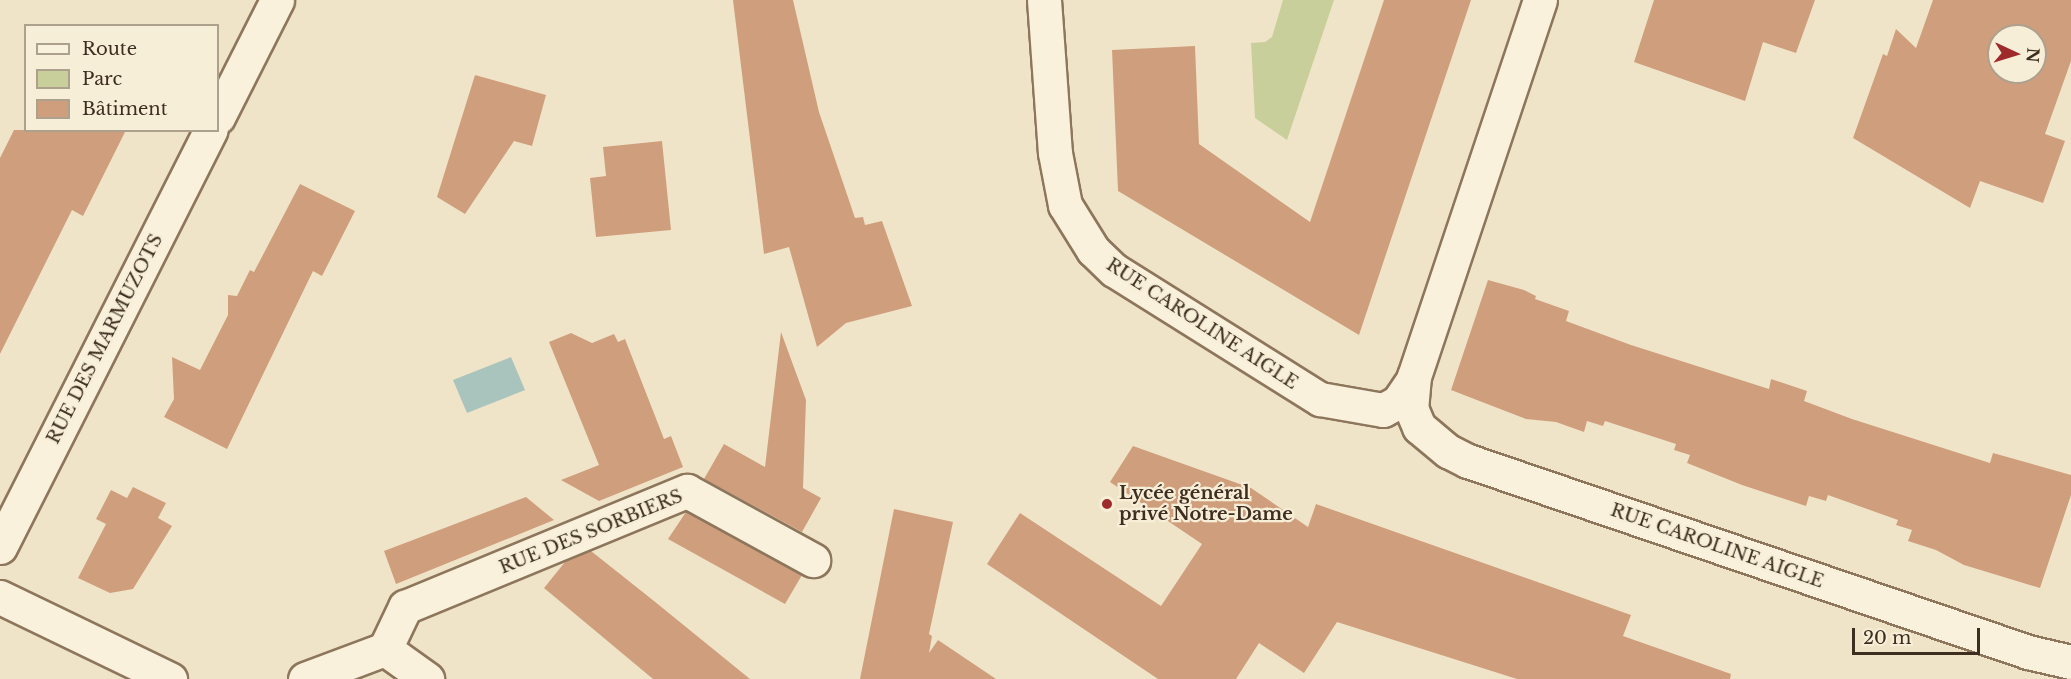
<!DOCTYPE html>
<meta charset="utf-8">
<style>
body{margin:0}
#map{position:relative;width:2071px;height:679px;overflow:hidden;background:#f0e4c8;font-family:"Libre Baskerville",serif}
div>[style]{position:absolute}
.green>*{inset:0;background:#c9cf9b}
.water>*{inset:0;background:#a9c4bc}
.building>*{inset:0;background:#cf9f7d}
.roads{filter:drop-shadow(2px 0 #8d765c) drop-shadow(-2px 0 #8d765c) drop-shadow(0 2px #8d765c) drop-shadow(0 -2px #8d765c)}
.minor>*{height:33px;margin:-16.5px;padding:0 16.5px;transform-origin:16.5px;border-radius:16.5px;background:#faf1dc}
.dots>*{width:16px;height:16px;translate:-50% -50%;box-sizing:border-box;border:3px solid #f7eed8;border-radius:50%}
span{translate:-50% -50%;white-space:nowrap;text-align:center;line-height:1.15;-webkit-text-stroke:4.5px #f7eed8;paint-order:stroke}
.street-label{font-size:18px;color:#3d2e20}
.poi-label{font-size:18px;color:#3d2e20;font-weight:700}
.left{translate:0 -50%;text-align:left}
.legend{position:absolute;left:24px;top:24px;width:195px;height:108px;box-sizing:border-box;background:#f7eed8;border:2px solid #ada18e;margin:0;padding:8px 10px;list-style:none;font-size:18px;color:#3d2e20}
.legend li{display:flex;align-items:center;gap:12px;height:30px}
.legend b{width:30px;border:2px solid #ada18e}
.north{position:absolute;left:1987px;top:24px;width:60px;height:60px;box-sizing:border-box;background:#f7eed8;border:2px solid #ada18e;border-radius:50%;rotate:94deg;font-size:16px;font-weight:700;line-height:24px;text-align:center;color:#3d2e20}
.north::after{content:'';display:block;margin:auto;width:21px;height:27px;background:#9e2a2b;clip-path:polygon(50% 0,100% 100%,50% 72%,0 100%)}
.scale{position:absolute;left:1852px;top:628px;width:128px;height:27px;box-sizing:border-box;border:3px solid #3d2e20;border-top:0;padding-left:8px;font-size:18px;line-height:21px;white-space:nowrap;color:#3d2e20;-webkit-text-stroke:4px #f7eed8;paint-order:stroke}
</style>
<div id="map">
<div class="green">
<div style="clip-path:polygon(1283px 0,1334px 0,1287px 140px,1255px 118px,1251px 43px,1265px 42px,1272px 37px)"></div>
</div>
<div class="water">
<div style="clip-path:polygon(511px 357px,525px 390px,467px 413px,453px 380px)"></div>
</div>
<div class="building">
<div style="clip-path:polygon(733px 0,793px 0,819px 112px,855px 218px,863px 217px,865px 225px,882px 221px,912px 306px,846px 323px,817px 347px,789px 247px,764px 254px)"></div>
<div style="clip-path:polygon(1384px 0,1471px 0,1359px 335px,1118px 191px,1112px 50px,1195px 46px,1199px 144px,1310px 222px)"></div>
<div style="clip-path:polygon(1654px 0,1815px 0,1796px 53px,1763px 42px,1745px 101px,1634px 62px)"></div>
<div style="clip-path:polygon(evenodd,1933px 0,2071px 0,2071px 61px,2045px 134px,2065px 141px,2043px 203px,1980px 181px,1970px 208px,1853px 138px,1883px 54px,1887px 56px,1896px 29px,1916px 48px,1933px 0,1999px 36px,2035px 36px,2035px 72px,1999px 72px,1999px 36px)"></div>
<div style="clip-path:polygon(475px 75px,546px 95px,532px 146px,514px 141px,465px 214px,437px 197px)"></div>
<div style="clip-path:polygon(14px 130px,126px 130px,83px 216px,72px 210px,0 354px,0 158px)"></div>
<div style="clip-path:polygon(662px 141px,671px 230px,596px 237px,590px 178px,606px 176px,603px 147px)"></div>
<div style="clip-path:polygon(300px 184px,355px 211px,322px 276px,313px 271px,227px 449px,164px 417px,174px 399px,172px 357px,200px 370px,228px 315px,228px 295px,237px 296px,250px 270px,254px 272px)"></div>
<div style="clip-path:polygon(1488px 280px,1524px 290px,1536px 296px,1535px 299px,1569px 311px,1566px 321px,1631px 345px,1769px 389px,1771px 379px,1807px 391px,1804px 401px,1852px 419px,1990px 463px,1993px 453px,2071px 475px,2071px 495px,2040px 588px,1964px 565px,1936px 550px,1908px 541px,1912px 530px,1896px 525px,1898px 520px,1828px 495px,1826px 501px,1809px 496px,1806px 506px,1742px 485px,1687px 463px,1690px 455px,1674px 450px,1676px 444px,1605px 421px,1603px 426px,1587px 421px,1584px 432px,1556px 422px,1526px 419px,1451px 390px)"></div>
<div style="clip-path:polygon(781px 332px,806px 400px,803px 488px,821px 498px,802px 532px,704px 479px,724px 444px,765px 467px)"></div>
<div style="clip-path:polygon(571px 333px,592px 343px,614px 334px,618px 342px,625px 339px,664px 439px,671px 436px,683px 467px,599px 501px,561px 480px,599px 465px,549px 342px)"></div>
<div style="clip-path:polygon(1133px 446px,1251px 488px,1308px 527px,1316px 504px,1631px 615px,1623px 636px,1731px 674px,1730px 679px,1517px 679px,1337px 622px,1304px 673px,1259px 643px,1236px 679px,1158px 679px,987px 564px,1020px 513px,1161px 606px,1202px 544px,1110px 482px)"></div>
<div style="clip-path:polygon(133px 487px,166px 503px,158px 518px,172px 526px,133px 589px,110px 593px,78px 578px,106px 524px,96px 519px,111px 490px,127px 498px)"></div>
<div style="clip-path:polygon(526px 497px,554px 520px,396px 584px,384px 551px)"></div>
<div style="clip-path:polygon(894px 509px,953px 522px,929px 634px,932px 636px,929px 653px,938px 640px,996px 679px,860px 679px)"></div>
<div style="clip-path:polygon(686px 512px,802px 575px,785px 604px,668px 539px)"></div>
<div style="clip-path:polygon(591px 551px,654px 601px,750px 679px,653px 679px,544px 588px,565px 562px)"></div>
</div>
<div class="roads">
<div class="minor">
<div style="left:1044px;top:0;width:153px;rotate:85.9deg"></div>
<div style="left:1055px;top:153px;width:53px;rotate:79.1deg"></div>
<div style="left:1065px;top:205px;width:53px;rotate:58.1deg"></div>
<div style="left:1093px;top:250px;width:29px;rotate:44deg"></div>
<div style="left:1114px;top:270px;width:243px;rotate:32.1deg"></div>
<div style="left:1320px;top:399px;width:64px;rotate:9.9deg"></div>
<div style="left:1383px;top:410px;width:17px;rotate:-28deg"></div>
<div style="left:1398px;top:402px;width:27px;rotate:-56deg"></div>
<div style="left:1540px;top:0;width:397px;rotate:108.5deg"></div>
<div style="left:1414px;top:376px;width:32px;rotate:95deg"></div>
<div style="left:1411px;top:408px;width:21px;rotate:67deg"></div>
<div style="left:1419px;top:427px;width:38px;rotate:40deg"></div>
<div style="left:1448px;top:451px;width:22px;rotate:27deg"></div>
<div style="left:1468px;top:461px;width:592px;rotate:18.83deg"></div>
<div style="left:2028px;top:652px;width:44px;rotate:13.1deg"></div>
<div style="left:218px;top:117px;width:131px;rotate:-63.2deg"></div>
<div style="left:0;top:547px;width:467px;rotate:-63.2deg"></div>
<div style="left:0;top:597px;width:189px;rotate:25.8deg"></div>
<div style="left:385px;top:649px;width:47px;rotate:-64.5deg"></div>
<div style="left:405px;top:607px;width:305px;rotate:-22.4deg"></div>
<div style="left:687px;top:491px;width:144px;rotate:28.7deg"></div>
<div style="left:305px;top:679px;width:85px;rotate:-20.6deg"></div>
<div style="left:385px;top:649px;width:52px;rotate:35.5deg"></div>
</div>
</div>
<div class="dots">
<div style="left:1107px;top:504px;background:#9e2a2b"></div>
</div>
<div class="street-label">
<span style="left:1202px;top:324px;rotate:33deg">RUE CAROLINE AIGLE</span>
<span style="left:105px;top:339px;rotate:-63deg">RUE DES MARMUZOTS</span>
<span style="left:591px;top:532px;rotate:-22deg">RUE DES SORBIERS</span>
<span style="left:1717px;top:546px;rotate:19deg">RUE CAROLINE AIGLE</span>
</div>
<div class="poi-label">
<span class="left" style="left:1119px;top:504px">Lycée général<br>privé Notre-Dame</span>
</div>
<ul class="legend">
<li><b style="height:8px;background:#faf1dc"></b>Route</li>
<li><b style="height:16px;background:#c9cf9b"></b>Parc</li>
<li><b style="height:16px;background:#cf9f7d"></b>Bâtiment</li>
</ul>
<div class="north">N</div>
<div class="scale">20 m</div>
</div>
